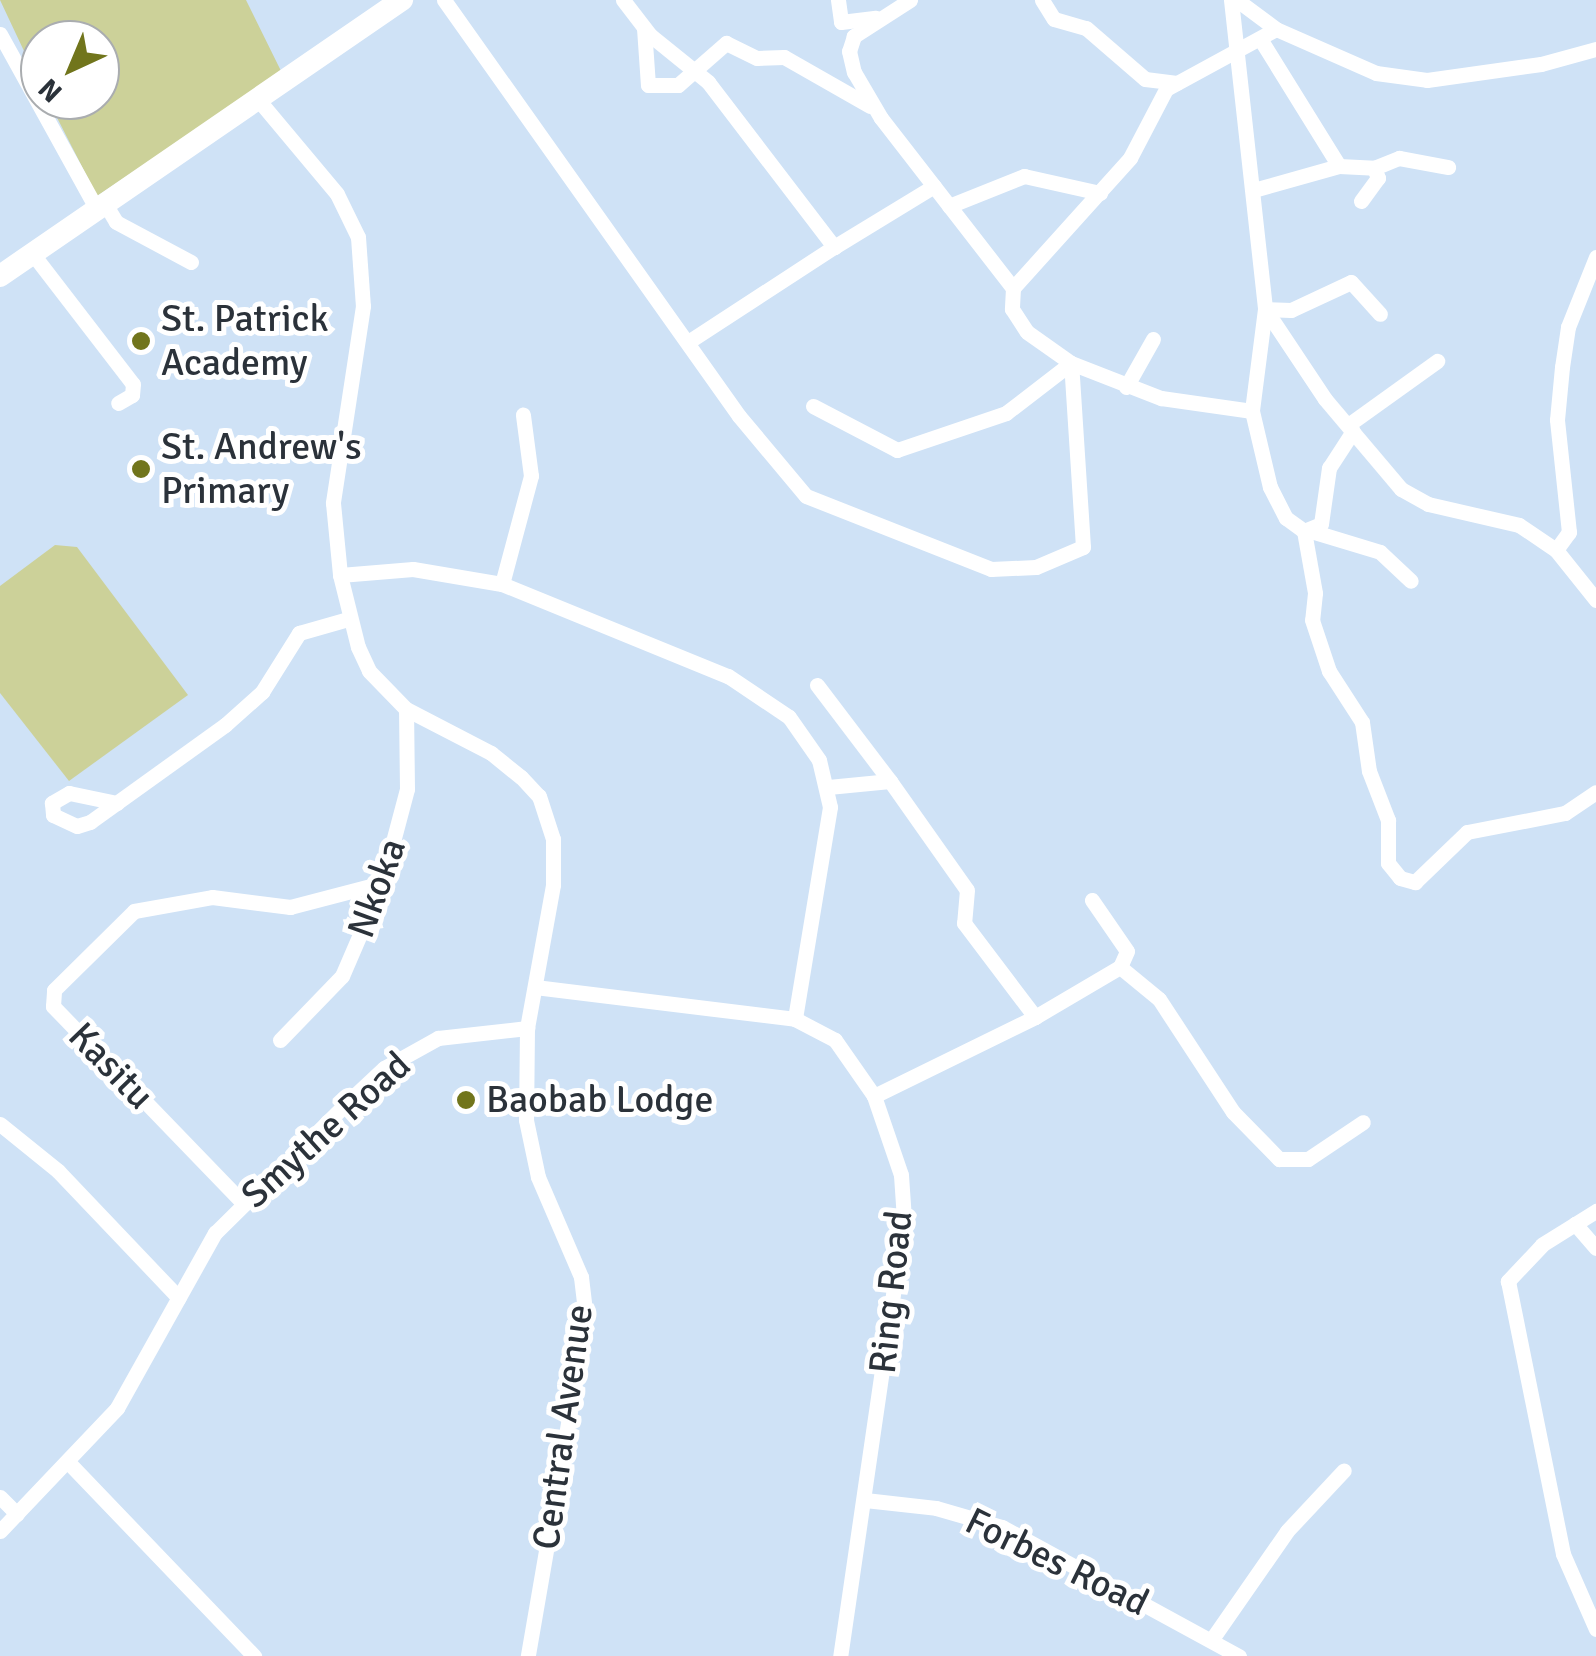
<!DOCTYPE html>
<style>
body{margin:0}
#map{position:relative;width:1596px;height:1656px;overflow:hidden;background:#cfe2f6;font-family:Signika,sans-serif}
div>[style]{position:absolute}
.green>*{inset:0;background:#ccd199}
.minor>*{height:15px;margin:-7.5px;padding:0 7.5px;transform-origin:7.5px;border-radius:7.5px;background:#fff}
.highway>*{height:22px;margin:-11px;padding:0 11px;transform-origin:11px;border-radius:11px;background:#fff}
.dots>*{width:28px;height:28px;translate:-50% -50%;box-sizing:border-box;border:5px solid #fff;border-radius:50%}
span{translate:-50% -50%;white-space:nowrap;text-align:center;line-height:1.15;-webkit-text-stroke:10px #fff;paint-order:stroke}
.poi-label{font-size:38px;color:#2b323a}
.left{translate:0 -50%;text-align:left}
.street-label{font-size:38px;color:#2b323a}
.north{position:absolute;left:20px;top:20px;width:100px;height:100px;box-sizing:border-box;background:#fff;border:2px solid #aaadb0;border-radius:50%;rotate:224deg;font-size:28px;font-weight:700;line-height:40px;text-align:center;color:#2b323a}
.north::after{content:'';display:block;margin:auto;width:35px;height:45px;background:#71751c;clip-path:polygon(50% 0,100% 100%,50% 72%,0 100%)}
</style>
<div id="map">
<div class="green">
<div style="clip-path:polygon(0 0,246px 0,282px 73px,97px 196px,48px 100px,100px 100px,100px 40px,40px 40px,40px 85px)"></div>
<div style="clip-path:polygon(55px 545px,77px 547px,188px 695px,69px 781px,0 693px,0 586px)"></div>
</div>
<div class="minor">
<div style="left:444px;top:0;width:510px;rotate:54.66deg"></div>
<div style="left:739px;top:416px;width:104px;rotate:50.1deg"></div>
<div style="left:806px;top:496px;width:199px;rotate:21.5deg"></div>
<div style="left:991px;top:569px;width:45px;rotate:-2.5deg"></div>
<div style="left:1036px;top:567px;width:51px;rotate:-23.1deg"></div>
<div style="left:1083px;top:547px;width:184px;rotate:-93.7deg"></div>
<div style="left:623px;top:0;width:44px;rotate:52.4deg"></div>
<div style="left:650px;top:35px;width:75px;rotate:39deg"></div>
<div style="left:708px;top:82px;width:208px;rotate:52.6deg"></div>
<div style="left:834px;top:247px;width:117px;rotate:-31.4deg"></div>
<div style="left:838px;top:0;width:22px;rotate:82deg"></div>
<div style="left:841px;top:22px;width:35px;rotate:-7deg"></div>
<div style="left:910px;top:0;width:67px;rotate:147.3deg"></div>
<div style="left:854px;top:36px;width:16px;rotate:108deg"></div>
<div style="left:849px;top:51px;width:22px;rotate:77deg"></div>
<div style="left:854px;top:72px;width:53px;rotate:59.6deg"></div>
<div style="left:881px;top:118px;width:215px;rotate:52.2deg"></div>
<div style="left:1013px;top:288px;width:175px;rotate:-48deg"></div>
<div style="left:1130px;top:158px;width:78px;rotate:-62.4deg"></div>
<div style="left:1166px;top:89px;width:125px;rotate:-28.6deg"></div>
<div style="left:1276px;top:29px;width:49px;rotate:-143.4deg"></div>
<div style="left:1042px;top:0;width:22px;rotate:58deg"></div>
<div style="left:1054px;top:19px;width:33px;rotate:16deg"></div>
<div style="left:1086px;top:28px;width:78px;rotate:40.8deg"></div>
<div style="left:1145px;top:79px;width:32px;rotate:7deg"></div>
<div style="left:1231px;top:0;width:311px;rotate:83.7deg"></div>
<div style="left:1265px;top:309px;width:103px;rotate:97.3deg"></div>
<div style="left:1252px;top:411px;width:78px;rotate:76.7deg"></div>
<div style="left:1270px;top:487px;width:35px;rotate:63deg"></div>
<div style="left:1286px;top:518px;width:22px;rotate:36deg"></div>
<div style="left:1304px;top:531px;width:63px;rotate:79.9deg"></div>
<div style="left:1315px;top:593px;width:27px;rotate:96deg"></div>
<div style="left:1312px;top:620px;width:54px;rotate:71.6deg"></div>
<div style="left:1329px;top:671px;width:61px;rotate:57.1deg"></div>
<div style="left:1362px;top:722px;width:49px;rotate:81.9deg"></div>
<div style="left:1369px;top:771px;width:53px;rotate:68.8deg"></div>
<div style="left:1388px;top:820px;width:43px;rotate:90deg"></div>
<div style="left:1388px;top:863px;width:19px;rotate:51deg"></div>
<div style="left:1400px;top:878px;width:16px;rotate:15deg"></div>
<div style="left:1415px;top:882px;width:72px;rotate:-43.9deg"></div>
<div style="left:1467px;top:832px;width:100px;rotate:-11deg"></div>
<div style="left:1565px;top:813px;width:37px;rotate:-34deg"></div>
<div style="left:644px;top:28px;width:57px;rotate:86deg"></div>
<div style="left:648px;top:85px;width:30px"></div>
<div style="left:678px;top:85px;width:64px;rotate:-41.2deg"></div>
<div style="left:726px;top:43px;width:34px;rotate:26deg"></div>
<div style="left:757px;top:58px;width:27px;rotate:-2deg"></div>
<div style="left:784px;top:57px;width:99px;rotate:29.7deg"></div>
<div style="left:1276px;top:29px;width:109px;rotate:23.7deg"></div>
<div style="left:1376px;top:73px;width:51px;rotate:7.8deg"></div>
<div style="left:1427px;top:80px;width:115px;rotate:-8deg"></div>
<div style="left:1541px;top:64px;width:57px;rotate:-15.3deg"></div>
<div style="left:0;top:34px;width:199px;rotate:61.1deg"></div>
<div style="left:256px;top:97px;width:126px;rotate:50.1deg"></div>
<div style="left:337px;top:194px;width:48px;rotate:64deg"></div>
<div style="left:358px;top:237px;width:69px;rotate:85.9deg"></div>
<div style="left:363px;top:306px;width:199px;rotate:98.7deg"></div>
<div style="left:333px;top:503px;width:72px;rotate:84.4deg"></div>
<div style="left:340px;top:575px;width:74px;rotate:76deg"></div>
<div style="left:358px;top:647px;width:26px;rotate:65deg"></div>
<div style="left:369px;top:671px;width:53px;rotate:45.8deg"></div>
<div style="left:406px;top:709px;width:96px;rotate:27.4deg"></div>
<div style="left:491px;top:753px;width:38px;rotate:39deg"></div>
<div style="left:521px;top:777px;width:26px;rotate:47deg"></div>
<div style="left:539px;top:796px;width:45px;rotate:72deg"></div>
<div style="left:553px;top:839px;width:46px;rotate:90deg"></div>
<div style="left:553px;top:885px;width:145px;rotate:100.3deg"></div>
<div style="left:527px;top:1028px;width:92px;rotate:90.6deg"></div>
<div style="left:526px;top:1120px;width:58px;rotate:78.1deg"></div>
<div style="left:538px;top:1177px;width:109px;rotate:66.7deg"></div>
<div style="left:581px;top:1277px;width:42px;rotate:83.2deg"></div>
<div style="left:586px;top:1319px;width:342px;rotate:99.8deg"></div>
<div style="left:1339px;top:166px;width:35px;rotate:3deg"></div>
<div style="left:1374px;top:168px;width:27px;rotate:-22deg"></div>
<div style="left:1399px;top:158px;width:50px;rotate:10.4deg"></div>
<div style="left:1257px;top:189px;width:85px;rotate:-15.7deg"></div>
<div style="left:1339px;top:166px;width:148px;rotate:-121.8deg"></div>
<div style="left:1361px;top:201px;width:29px;rotate:-54deg"></div>
<div style="left:1378px;top:178px;width:11px;rotate:-112deg"></div>
<div style="left:104px;top:202px;width:23px;rotate:59deg"></div>
<div style="left:116px;top:222px;width:85px;rotate:28.1deg"></div>
<div style="left:949px;top:206px;width:81px;rotate:-21.8deg"></div>
<div style="left:1024px;top:176px;width:78px;rotate:12.6deg"></div>
<div style="left:32px;top:253px;width:165px;rotate:52.4deg"></div>
<div style="left:133px;top:384px;width:11px;rotate:95deg"></div>
<div style="left:132px;top:395px;width:16px;rotate:150deg"></div>
<div style="left:1596px;top:257px;width:75px;rotate:111.8deg"></div>
<div style="left:1568px;top:327px;width:40px;rotate:98.5deg"></div>
<div style="left:1562px;top:367px;width:53px;rotate:95.4deg"></div>
<div style="left:1557px;top:420px;width:113px;rotate:83.9deg"></div>
<div style="left:1569px;top:532px;width:22px;rotate:126deg"></div>
<div style="left:1556px;top:550px;width:64px;rotate:51.3deg"></div>
<div style="left:1013px;top:288px;width:21px;rotate:93deg"></div>
<div style="left:1012px;top:309px;width:27px;rotate:57deg"></div>
<div style="left:1027px;top:332px;width:54px;rotate:35.2deg"></div>
<div style="left:1071px;top:363px;width:97px;rotate:21.3deg"></div>
<div style="left:1161px;top:398px;width:92px;rotate:8.1deg"></div>
<div style="left:1265px;top:309px;width:108px;rotate:56.3deg"></div>
<div style="left:1325px;top:399px;width:118px;rotate:49.8deg"></div>
<div style="left:1401px;top:489px;width:31px;rotate:29deg"></div>
<div style="left:1428px;top:504px;width:93px;rotate:13deg"></div>
<div style="left:1519px;top:525px;width:45px;rotate:34deg"></div>
<div style="left:1265px;top:309px;width:26px;rotate:2deg"></div>
<div style="left:1291px;top:310px;width:66px;rotate:-25deg"></div>
<div style="left:1351px;top:282px;width:43px;rotate:47.8deg"></div>
<div style="left:688px;top:342px;width:174px;rotate:-33.1deg"></div>
<div style="left:1126px;top:387px;width:55px;rotate:-60.6deg"></div>
<div style="left:813px;top:406px;width:95px;rotate:27.6deg"></div>
<div style="left:897px;top:450px;width:115px;rotate:-18.7deg"></div>
<div style="left:1006px;top:413px;width:82px;rotate:-37.6deg"></div>
<div style="left:1348px;top:425px;width:110px;rotate:-35.7deg"></div>
<div style="left:1304px;top:531px;width:18px;rotate:-22deg"></div>
<div style="left:1321px;top:524px;width:57px;rotate:-81.9deg"></div>
<div style="left:1329px;top:468px;width:44px;rotate:-57deg"></div>
<div style="left:1311px;top:531px;width:72px;rotate:16.9deg"></div>
<div style="left:1380px;top:552px;width:42px;rotate:43.1deg"></div>
<div style="left:340px;top:575px;width:73px;rotate:-4.7deg"></div>
<div style="left:413px;top:569px;width:90px;rotate:9.6deg"></div>
<div style="left:502px;top:584px;width:244px;rotate:22.2deg"></div>
<div style="left:728px;top:676px;width:73px;rotate:33.9deg"></div>
<div style="left:789px;top:717px;width:52px;rotate:55.1deg"></div>
<div style="left:819px;top:760px;width:48px;rotate:76.8deg"></div>
<div style="left:830px;top:807px;width:215px;rotate:99.4deg"></div>
<div style="left:502px;top:584px;width:112px;rotate:-75deg"></div>
<div style="left:531px;top:476px;width:62px;rotate:-97.5deg"></div>
<div style="left:817px;top:685px;width:121px;rotate:52.8deg"></div>
<div style="left:890px;top:781px;width:62px;rotate:174.5deg"></div>
<div style="left:890px;top:781px;width:133px;rotate:54.8deg"></div>
<div style="left:967px;top:890px;width:33px;rotate:95deg"></div>
<div style="left:964px;top:923px;width:118px;rotate:52.9deg"></div>
<div style="left:117px;top:803px;width:49px;rotate:-168.2deg"></div>
<div style="left:69px;top:793px;width:20px;rotate:150deg"></div>
<div style="left:52px;top:803px;width:12px;rotate:85deg"></div>
<div style="left:53px;top:815px;width:26px;rotate:25deg"></div>
<div style="left:77px;top:826px;width:14px;rotate:-17deg"></div>
<div style="left:90px;top:822px;width:166px;rotate:-35.7deg"></div>
<div style="left:225px;top:725px;width:50px;rotate:-41.7deg"></div>
<div style="left:262px;top:692px;width:70px;rotate:-57.9deg"></div>
<div style="left:299px;top:633px;width:51px;rotate:-15.9deg"></div>
<div style="left:1120px;top:967px;width:50px;rotate:39.4deg"></div>
<div style="left:1159px;top:999px;width:135px;rotate:56.8deg"></div>
<div style="left:1233px;top:1112px;width:66px;rotate:45.6deg"></div>
<div style="left:1279px;top:1159px;width:29px"></div>
<div style="left:1308px;top:1159px;width:66px;rotate:-33.9deg"></div>
<div style="left:535px;top:987px;width:262px;rotate:7deg"></div>
<div style="left:795px;top:1019px;width:45px;rotate:27.7deg"></div>
<div style="left:835px;top:1040px;width:68px;rotate:55.1deg"></div>
<div style="left:874px;top:1096px;width:83px;rotate:71.1deg"></div>
<div style="left:901px;top:1175px;width:44px;rotate:86.1deg"></div>
<div style="left:904px;top:1219px;width:442px;rotate:98.3deg"></div>
<div style="left:280px;top:1040px;width:89px;rotate:-45.9deg"></div>
<div style="left:342px;top:976px;width:101px;rotate:-66.7deg"></div>
<div style="left:382px;top:883px;width:97px;rotate:-75.1deg"></div>
<div style="left:407px;top:789px;width:80px;rotate:-90.7deg"></div>
<div style="left:874px;top:1096px;width:179px;rotate:-26.1deg"></div>
<div style="left:1035px;top:1017px;width:99px;rotate:-30.5deg"></div>
<div style="left:1120px;top:967px;width:17px;rotate:-66deg"></div>
<div style="left:1127px;top:951px;width:62px;rotate:-124.5deg"></div>
<div style="left:0;top:1124px;width:75px;rotate:39deg"></div>
<div style="left:58px;top:1171px;width:175px;rotate:46.4deg"></div>
<div style="left:244px;top:1204px;width:275px;rotate:-134deg"></div>
<div style="left:53px;top:1006px;width:16px;rotate:-86deg"></div>
<div style="left:54px;top:990px;width:112px;rotate:-44.6deg"></div>
<div style="left:134px;top:911px;width:79px;rotate:-10.2deg"></div>
<div style="left:212px;top:897px;width:79px;rotate:7.3deg"></div>
<div style="left:290px;top:907px;width:95px;rotate:-14.6deg"></div>
<div style="left:1575px;top:1224px;width:25px;rotate:-32deg"></div>
<div style="left:1596px;top:1248px;width:32px;rotate:-131deg"></div>
<div style="left:1575px;top:1224px;width:39px;rotate:148deg"></div>
<div style="left:1542px;top:1245px;width:50px;rotate:133.4deg"></div>
<div style="left:1508px;top:1281px;width:278px;rotate:78.6deg"></div>
<div style="left:1563px;top:1554px;width:82px;rotate:66.3deg"></div>
<div style="left:68px;top:1462px;width:269px;rotate:46.2deg"></div>
<div style="left:0;top:1497px;width:24px;rotate:45deg"></div>
<div style="left:865px;top:1500px;width:71px;rotate:6.4deg"></div>
<div style="left:936px;top:1508px;width:69px;rotate:16.1deg"></div>
<div style="left:1002px;top:1527px;width:270px;rotate:28.6deg"></div>
<div style="left:0;top:1531px;width:170px;rotate:-46.4deg"></div>
<div style="left:117px;top:1408px;width:201px;rotate:-60.8deg"></div>
<div style="left:215px;top:1233px;width:192px;rotate:-44.6deg"></div>
<div style="left:352px;top:1098px;width:44px;rotate:-43.2deg"></div>
<div style="left:384px;top:1068px;width:62px;rotate:-29.1deg"></div>
<div style="left:438px;top:1038px;width:90px;rotate:-6.4deg"></div>
<div style="left:1212px;top:1639px;width:131px;rotate:-55.2deg"></div>
<div style="left:1287px;top:1531px;width:83px;rotate:-46.9deg"></div>
</div>
<div class="highway">
<div style="left:0;top:276px;width:488px;rotate:-34.5deg"></div>
</div>
<div class="dots">
<div style="left:141px;top:341px;background:#71751c"></div>
<div style="left:141px;top:469px;background:#71751c"></div>
<div style="left:466px;top:1100px;background:#71751c"></div>
</div>
<div class="poi-label">
<span class="left" style="left:161px;top:341px">St. Patrick<br>Academy</span>
<span class="left" style="left:161px;top:469px">St. Andrew's<br>Primary</span>
<span class="left" style="left:486px;top:1100px">Baobab Lodge</span>
</div>
<div class="street-label">
<span style="left:377px;top:888px;rotate:-70deg">Nkoka</span>
<span style="left:111px;top:1066px;rotate:46deg">Kasitu</span>
<span style="left:326px;top:1130px;rotate:-42deg">Smythe Road</span>
<span style="left:891px;top:1292px;rotate:-84deg">Ring Road</span>
<span style="left:563px;top:1427px;rotate:-82deg">Central Avenue</span>
<span style="left:1057px;top:1562px;rotate:26deg">Forbes Road</span>
</div>
<div class="north">N</div>
</div>
